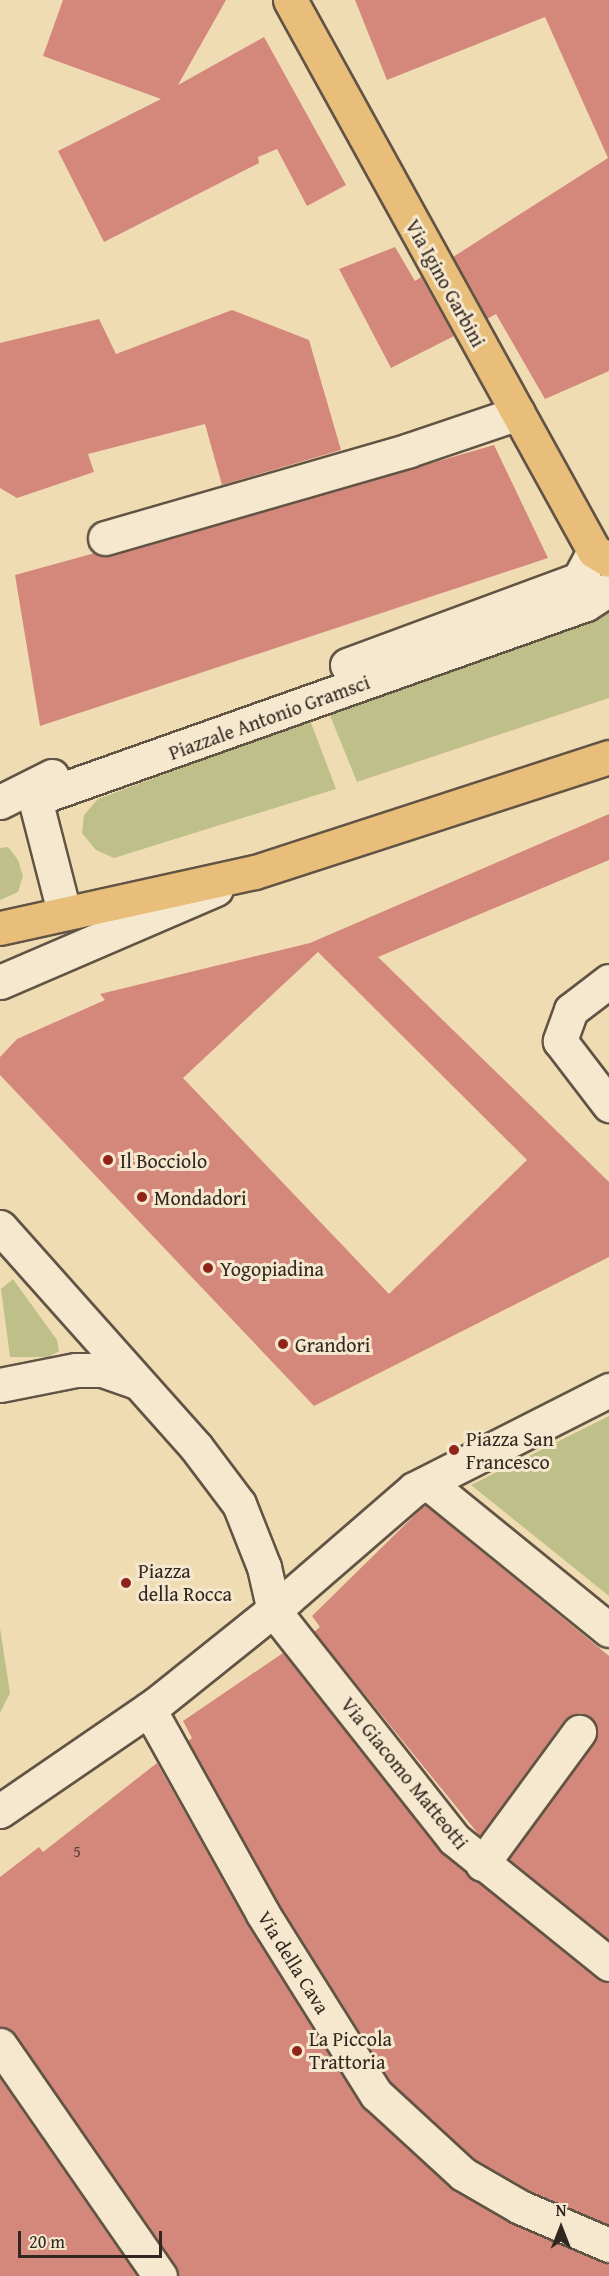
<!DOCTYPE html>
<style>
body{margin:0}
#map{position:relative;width:609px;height:2276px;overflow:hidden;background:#f0dcb3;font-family:"Gentium Book Plus",serif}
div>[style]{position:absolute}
.green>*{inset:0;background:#bebf89}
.building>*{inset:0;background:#d4887c}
.roads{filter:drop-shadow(2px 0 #625445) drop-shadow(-2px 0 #625445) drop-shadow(0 2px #625445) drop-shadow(0 -2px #625445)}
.minor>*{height:33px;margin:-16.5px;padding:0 16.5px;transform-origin:16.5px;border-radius:16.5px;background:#f5e8ce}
.major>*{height:33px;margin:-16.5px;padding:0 16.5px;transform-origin:16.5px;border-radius:16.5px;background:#e8be7a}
.dots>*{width:16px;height:16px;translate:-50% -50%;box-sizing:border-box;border:3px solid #f5e8ce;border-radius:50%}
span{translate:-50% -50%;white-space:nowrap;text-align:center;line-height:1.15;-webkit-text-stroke:6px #f5e8ce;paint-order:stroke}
.number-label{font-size:16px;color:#5a3e37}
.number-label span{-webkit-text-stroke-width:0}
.street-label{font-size:20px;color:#322620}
.poi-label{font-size:20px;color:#322620}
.left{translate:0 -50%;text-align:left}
.north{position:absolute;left:531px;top:2198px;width:60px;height:60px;-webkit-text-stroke:4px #f5e8ce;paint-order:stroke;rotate:0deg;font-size:16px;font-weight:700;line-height:24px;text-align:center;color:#322620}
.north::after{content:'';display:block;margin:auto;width:21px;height:27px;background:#322620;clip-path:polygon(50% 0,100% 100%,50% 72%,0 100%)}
.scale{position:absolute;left:18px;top:2231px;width:144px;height:27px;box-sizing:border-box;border:3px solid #322620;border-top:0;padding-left:8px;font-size:18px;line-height:21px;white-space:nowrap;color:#322620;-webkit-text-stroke:4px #f5e8ce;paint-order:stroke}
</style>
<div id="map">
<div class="green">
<div style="clip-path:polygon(609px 611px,609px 698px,357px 782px,329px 713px)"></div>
<div style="clip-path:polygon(310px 720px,336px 789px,114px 858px,96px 850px,82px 833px,84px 815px,98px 799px)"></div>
<div style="clip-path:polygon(8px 847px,18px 860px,23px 876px,18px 892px,0 900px,0 848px)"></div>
<div style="clip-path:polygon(13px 1279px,57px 1340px,59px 1351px,49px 1357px,10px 1357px,1px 1289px)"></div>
<div style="clip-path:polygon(609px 1416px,609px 1596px,471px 1485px)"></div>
<div style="clip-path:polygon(0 1628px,10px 1693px,0 1713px)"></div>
</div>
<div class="building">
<div style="clip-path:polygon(63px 0,226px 0,178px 85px,264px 37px,346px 185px,307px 206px,277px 149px,258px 157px,259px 163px,104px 242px,58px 151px,161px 99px,43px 56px)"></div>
<div style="clip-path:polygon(355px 0,609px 0,609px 371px,545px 399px,496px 314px,487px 319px,453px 257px,608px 158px,545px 17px,387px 80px)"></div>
<div style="clip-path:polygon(395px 247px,415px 281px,421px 277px,454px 336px,391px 368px,339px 269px)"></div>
<div style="clip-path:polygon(232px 310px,309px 340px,341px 450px,222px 485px,205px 424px,88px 454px,94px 472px,17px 498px,0 488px,0 343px,99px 319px,116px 354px)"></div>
<div style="clip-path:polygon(494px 445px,548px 558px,40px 726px,15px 575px,95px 553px,110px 556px)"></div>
<div style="clip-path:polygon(evenodd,609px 814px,609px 860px,378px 957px,609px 1182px,609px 1257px,314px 1406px,0 1075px,0 1057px,17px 1039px,105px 1000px,100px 994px,310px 943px,609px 814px,318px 952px,527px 1160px,389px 1294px,183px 1078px,318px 952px)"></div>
<div style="clip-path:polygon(425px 1505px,609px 1656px,609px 1940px,509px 1859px,594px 1743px,598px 1733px,591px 1717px,580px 1713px,564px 1721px,480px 1836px,314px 1632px,320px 1627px,312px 1616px)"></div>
<div style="clip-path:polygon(283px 1653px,442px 1853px,597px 1979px,609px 1982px,609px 2225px,528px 2190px,474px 2159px,391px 2082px,279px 1904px,188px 1741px,192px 1738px,183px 1721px)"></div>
<div style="clip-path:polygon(157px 1763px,247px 1923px,363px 2108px,454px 2190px,513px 2224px,609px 2263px,609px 2276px,178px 2276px,15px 2034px,0 2027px,0 1877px,39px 1847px,43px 1852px)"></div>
<div style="clip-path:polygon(0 2078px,137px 2276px,0 2276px)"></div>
</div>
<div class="roads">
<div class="minor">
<div style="left:105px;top:538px;width:316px;rotate:-16.1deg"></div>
<div style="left:409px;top:450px;width:115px;rotate:-18.7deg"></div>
<div style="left:347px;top:665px;width:247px;rotate:-20.3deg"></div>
<div style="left:579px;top:579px;width:32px;rotate:-62deg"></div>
<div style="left:0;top:802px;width:58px;rotate:-26.6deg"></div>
<div style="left:64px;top:912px;width:117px;rotate:-104.4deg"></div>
<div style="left:35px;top:799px;width:584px;rotate:-19.49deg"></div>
<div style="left:586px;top:604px;width:27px;rotate:-33deg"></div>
<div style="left:609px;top:981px;width:48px;rotate:142.7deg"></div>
<div style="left:571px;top:1010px;width:33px;rotate:110deg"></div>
<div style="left:560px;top:1041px;width:81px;rotate:52.6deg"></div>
<div style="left:0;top:982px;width:235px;rotate:-23.3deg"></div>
<div style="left:0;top:1227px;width:295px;rotate:48.3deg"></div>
<div style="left:196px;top:1447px;width:71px;rotate:53deg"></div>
<div style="left:239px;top:1504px;width:68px;rotate:68.4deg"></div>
<div style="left:264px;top:1567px;width:45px;rotate:77.2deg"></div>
<div style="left:274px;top:1611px;width:290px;rotate:51.7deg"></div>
<div style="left:454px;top:1839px;width:199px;rotate:38.9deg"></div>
<div style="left:0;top:1385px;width:77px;rotate:-11.2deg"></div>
<div style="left:76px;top:1370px;width:26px"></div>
<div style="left:102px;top:1370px;width:34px;rotate:19deg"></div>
<div style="left:428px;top:1483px;width:233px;rotate:39.1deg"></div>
<div style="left:149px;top:1709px;width:235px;rotate:60.9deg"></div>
<div style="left:263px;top:1914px;width:213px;rotate:57.9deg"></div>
<div style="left:376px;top:2094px;width:118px;rotate:42.6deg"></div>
<div style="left:463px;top:2174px;width:66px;rotate:30.1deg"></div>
<div style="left:520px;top:2207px;width:97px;rotate:23.1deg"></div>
<div style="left:0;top:1811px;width:189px;rotate:-34.4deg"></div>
<div style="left:156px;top:1704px;width:168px;rotate:-38.7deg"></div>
<div style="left:287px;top:1599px;width:168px;rotate:-40.9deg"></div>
<div style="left:414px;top:1489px;width:219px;rotate:-26.9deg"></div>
<div style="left:482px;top:1864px;width:164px;rotate:-53.7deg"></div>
<div style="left:0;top:2045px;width:281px;rotate:55.3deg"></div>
</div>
<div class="major">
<div style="left:290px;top:0;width:629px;rotate:61.11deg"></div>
<div style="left:594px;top:551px;width:17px;rotate:31deg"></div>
<div style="left:0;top:928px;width:261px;rotate:-12.4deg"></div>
<div style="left:255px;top:872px;width:372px;rotate:-18deg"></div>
</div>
</div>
<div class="dots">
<div style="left:108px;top:1160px;background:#8f2418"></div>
<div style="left:142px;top:1197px;background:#8f2418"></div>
<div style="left:208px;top:1268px;background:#8f2418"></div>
<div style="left:283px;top:1344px;background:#8f2418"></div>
<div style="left:454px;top:1450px;background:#8f2418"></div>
<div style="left:126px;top:1583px;background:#8f2418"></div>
<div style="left:297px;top:2051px;background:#8f2418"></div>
</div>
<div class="number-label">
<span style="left:77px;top:1851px">5</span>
</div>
<div class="street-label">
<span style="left:446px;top:283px;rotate:61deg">Via Igino Garbini</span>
<span style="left:269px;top:717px;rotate:-20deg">Piazzale Antonio Gramsci</span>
<span style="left:405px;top:1773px;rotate:51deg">Via Giacomo Matteotti</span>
<span style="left:294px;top:1962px;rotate:58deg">Via della Cava</span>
</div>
<div class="poi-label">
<span class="left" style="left:120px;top:1160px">Il Bocciolo</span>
<span class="left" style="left:154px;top:1197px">Mondadori</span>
<span class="left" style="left:220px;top:1268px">Yogopiadina</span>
<span class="left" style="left:295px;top:1344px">Grandori</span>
<span class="left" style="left:466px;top:1450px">Piazza San<br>Francesco</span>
<span class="left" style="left:138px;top:1582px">Piazza<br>della Rocca</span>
<span class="left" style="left:309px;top:2050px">La Piccola<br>Trattoria</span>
</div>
<div class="north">N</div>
<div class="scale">20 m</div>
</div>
